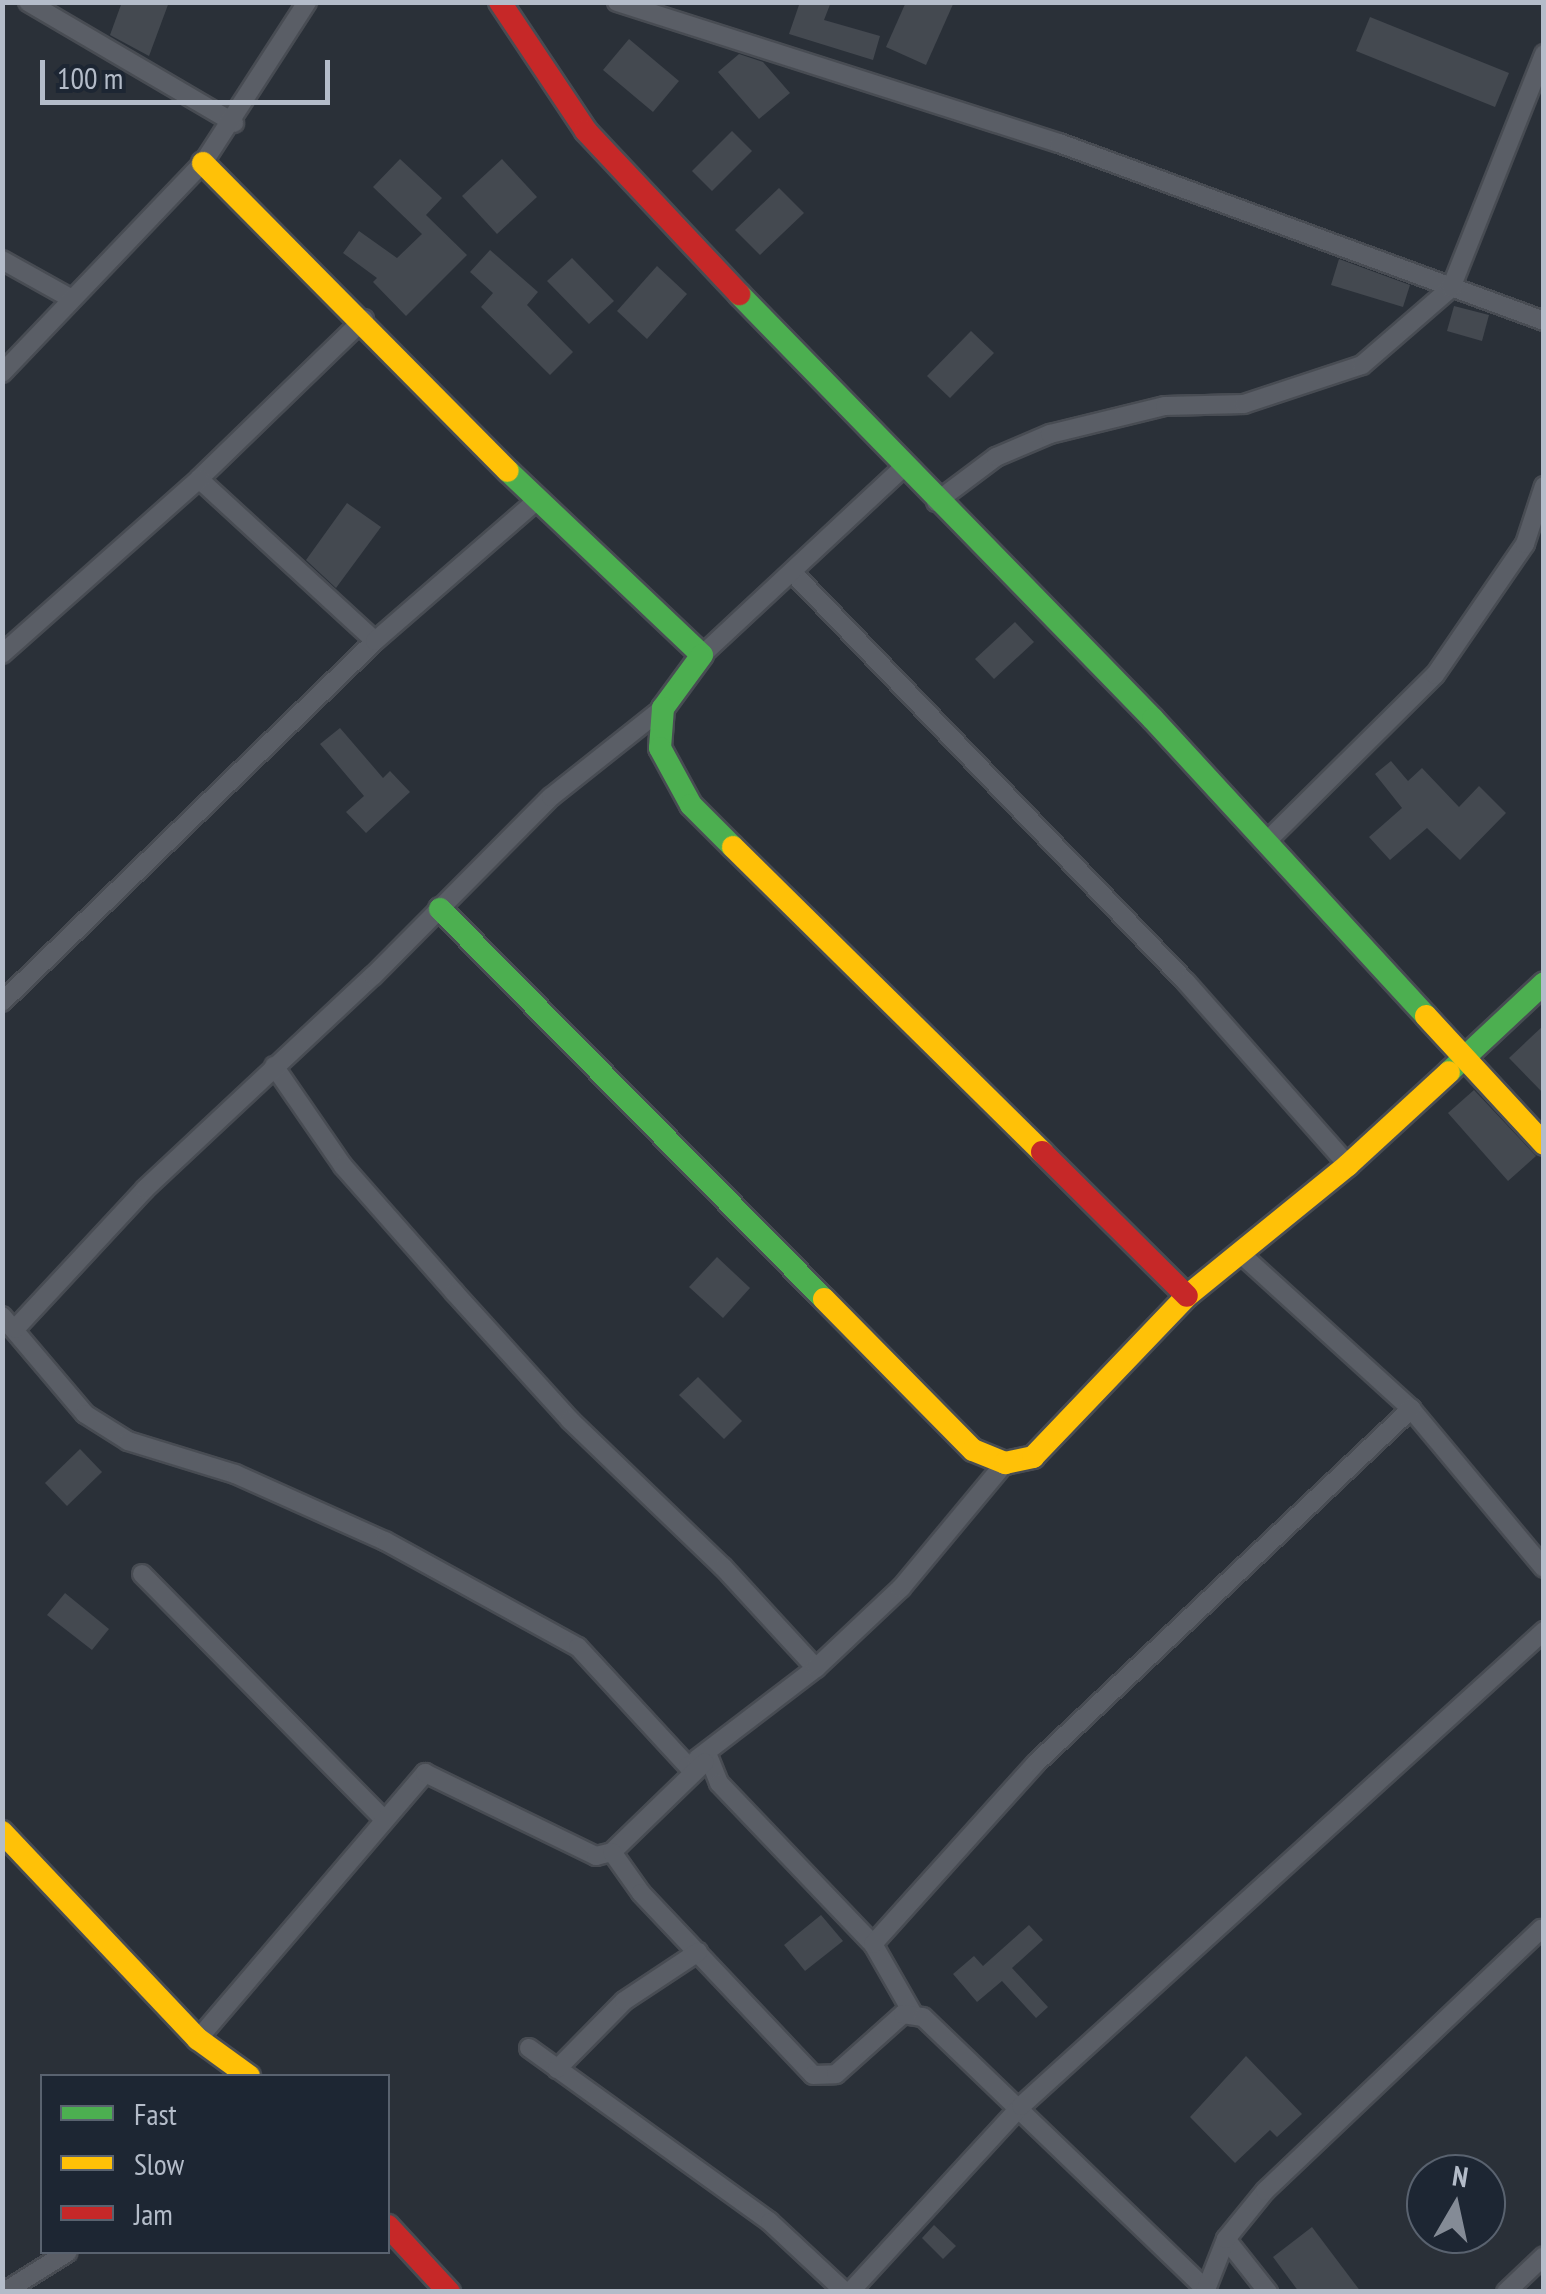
<!DOCTYPE html>
<style>
body{margin:0}
#map{position:relative;width:1546px;height:2294px;overflow:hidden;background:#2a3038;font-family:"PT Sans Narrow",sans-serif}
div>[style]{position:absolute}
.building>*{inset:0;background:#444950}
.roads{filter:drop-shadow(2px 0 #484c53) drop-shadow(-2px 0 #484c53) drop-shadow(0 2px #484c53) drop-shadow(0 -2px #484c53)}
.street>*{height:18px;margin:-9px;padding:0 9px;transform-origin:9px;border-radius:9px;background:#5a5e66}
.fast>*{height:22px;margin:-11px;padding:0 11px;transform-origin:11px;border-radius:11px;background:#4caf50}
.slow>*{height:22px;margin:-11px;padding:0 11px;transform-origin:11px;border-radius:11px;background:#ffc107}
.jam>*{height:22px;margin:-11px;padding:0 11px;transform-origin:11px;border-radius:11px;background:#c62828}
span{translate:-50% -50%;white-space:nowrap;text-align:center;line-height:1.15;-webkit-text-stroke:8px #1d2633;paint-order:stroke}
.frame{position:absolute;inset:0;border:5px solid #b4bcc9;pointer-events:none}
.legend{position:absolute;left:40px;top:2074px;width:350px;height:180px;box-sizing:border-box;background:#1d2633;border:2px solid #59626f;margin:0;padding:12px 18px;list-style:none;font-size:30px;color:#b4bcc9}
.legend li{display:flex;align-items:center;gap:20px;height:50px}
.legend b{width:50px;border:2px solid #59626f}
.north{position:absolute;left:1406px;top:2154px;width:100px;height:100px;box-sizing:border-box;background:#1d2633;border:2px solid #59626f;border-radius:50%;rotate:9deg;font-size:28px;font-weight:700;line-height:40px;text-align:center;color:#b4bcc9}
.north::after{content:'';display:block;margin:auto;width:35px;height:45px;background:#848b96;clip-path:polygon(50% 0,100% 100%,50% 72%,0 100%)}
.scale{position:absolute;left:40px;top:60px;width:290px;height:45px;box-sizing:border-box;border:5px solid #b4bcc9;border-top:0;padding-left:12px;font-size:30px;line-height:35px;white-space:nowrap;color:#b4bcc9;-webkit-text-stroke:8px #1d2633;paint-order:stroke}
</style>
<div id="map">
<div class="building">
<div style="clip-path:polygon(122px 2px,169px 2px,149px 56px,110px 35px)"></div>
<div style="clip-path:polygon(800px 2px,831px 2px,824px 20px,880px 36px,873px 60px,789px 34px)"></div>
<div style="clip-path:polygon(906px 2px,954px 2px,926px 65px,886px 47px)"></div>
<div style="clip-path:polygon(1370px 17px,1509px 73px,1495px 107px,1356px 51px)"></div>
<div style="clip-path:polygon(629px 39px,679px 81px,653px 112px,603px 70px)"></div>
<div style="clip-path:polygon(739px 54px,763px 62px,790px 93px,759px 119px,718px 72px)"></div>
<div style="clip-path:polygon(732px 131px,752px 151px,712px 191px,692px 171px)"></div>
<div style="clip-path:polygon(400px 159px,442px 198px,426px 215px,467px 255px,406px 316px,373px 282px,377px 278px,343px 253px,359px 231px,397px 258px,422px 234px,373px 187px)"></div>
<div style="clip-path:polygon(502px 159px,537px 197px,497px 234px,462px 196px)"></div>
<div style="clip-path:polygon(779px 188px,804px 213px,760px 255px,735px 230px)"></div>
<div style="clip-path:polygon(490px 250px,538px 292px,527px 305px,573px 352px,550px 375px,481px 307px,493px 293px,470px 272px)"></div>
<div style="clip-path:polygon(572px 258px,614px 301px,589px 324px,547px 281px)"></div>
<div style="clip-path:polygon(1339px 259px,1410px 285px,1403px 307px,1331px 285px)"></div>
<div style="clip-path:polygon(657px 266px,687px 294px,647px 339px,617px 311px)"></div>
<div style="clip-path:polygon(1454px 306px,1489px 315px,1482px 341px,1447px 331px)"></div>
<div style="clip-path:polygon(971px 331px,994px 353px,950px 398px,927px 376px)"></div>
<div style="clip-path:polygon(347px 503px,381px 527px,336px 588px,306px 560px)"></div>
<div style="clip-path:polygon(1015px 622px,1034px 642px,994px 679px,975px 659px)"></div>
<div style="clip-path:polygon(340px 728px,383px 778px,390px 771px,410px 792px,366px 833px,346px 812px,364px 796px,320px 744px)"></div>
<div style="clip-path:polygon(1391px 761px,1408px 781px,1422px 768px,1459px 807px,1479px 786px,1506px 813px,1460px 860px,1427px 828px,1390px 860px,1369px 837px,1402px 808px,1375px 774px)"></div>
<div style="clip-path:polygon(1544px 1025px,1544px 1094px,1509px 1058px)"></div>
<div style="clip-path:polygon(1474px 1090px,1536px 1156px,1508px 1181px,1448px 1113px)"></div>
<div style="clip-path:polygon(717px 1257px,750px 1288px,723px 1318px,689px 1287px)"></div>
<div style="clip-path:polygon(698px 1377px,742px 1421px,724px 1439px,679px 1395px)"></div>
<div style="clip-path:polygon(80px 1449px,102px 1472px,67px 1506px,45px 1483px)"></div>
<div style="clip-path:polygon(65px 1593px,109px 1629px,92px 1650px,47px 1615px)"></div>
<div style="clip-path:polygon(821px 1915px,843px 1941px,805px 1971px,784px 1945px)"></div>
<div style="clip-path:polygon(1029px 1925px,1043px 1940px,1012px 1968px,1048px 2007px,1036px 2018px,1002px 1981px,977px 2002px,953px 1974px,974px 1956px,983px 1966px)"></div>
<div style="clip-path:polygon(1246px 2056px,1302px 2114px,1277px 2137px,1270px 2130px,1235px 2163px,1190px 2117px)"></div>
<div style="clip-path:polygon(934px 2225px,956px 2246px,943px 2259px,922px 2238px)"></div>
<div style="clip-path:polygon(1312px 2227px,1361px 2292px,1299px 2292px,1273px 2257px)"></div>
</div>
<div class="roads">
<div class="street">
<div style="left:28px;top:2px;width:239px;rotate:30.4deg"></div>
<div style="left:617px;top:2px;width:464px;rotate:17.7deg"></div>
<div style="left:1059px;top:143px;width:517px;rotate:20.15deg"></div>
<div style="left:2px;top:260px;width:78px;rotate:29.2deg"></div>
<div style="left:364px;top:319px;width:230px;rotate:135.9deg"></div>
<div style="left:199px;top:479px;width:239px;rotate:42.6deg"></div>
<div style="left:2px;top:373px;width:291px;rotate:-46.3deg"></div>
<div style="left:203px;top:163px;width:192px;rotate:-57.1deg"></div>
<div style="left:936px;top:502px;width:75px;rotate:-36.9deg"></div>
<div style="left:996px;top:457px;width:59px;rotate:-23.1deg"></div>
<div style="left:1050px;top:434px;width:118px;rotate:-13.7deg"></div>
<div style="left:1165px;top:406px;width:79px;rotate:-1.5deg"></div>
<div style="left:1244px;top:404px;width:124px;rotate:-18.3deg"></div>
<div style="left:1362px;top:365px;width:118px;rotate:-40.9deg"></div>
<div style="left:1451px;top:288px;width:252px;rotate:-68.3deg"></div>
<div style="left:792px;top:572px;width:569px;rotate:46.14deg"></div>
<div style="left:1186px;top:982px;width:244px;rotate:48.5deg"></div>
<div style="left:2px;top:654px;width:264px;rotate:-41.6deg"></div>
<div style="left:702px;top:655px;width:277px;rotate:-43deg"></div>
<div style="left:1267px;top:841px;width:236px;rotate:-44.7deg"></div>
<div style="left:1435px;top:675px;width:159px;rotate:-55.5deg"></div>
<div style="left:1525px;top:544px;width:61px;rotate:-71.9deg"></div>
<div style="left:2px;top:1002px;width:519px;rotate:-44.06deg"></div>
<div style="left:375px;top:641px;width:215px;rotate:-41deg"></div>
<div style="left:274px;top:1066px;width:121px;rotate:55.4deg"></div>
<div style="left:343px;top:1166px;width:168px;rotate:48.6deg"></div>
<div style="left:454px;top:1292px;width:173px;rotate:47.8deg"></div>
<div style="left:570px;top:1420px;width:212px;rotate:43.9deg"></div>
<div style="left:723px;top:1567px;width:137px;rotate:47.4deg"></div>
<div style="left:1242px;top:1255px;width:229px;rotate:42.3deg"></div>
<div style="left:1411px;top:1409px;width:207px;rotate:50.1deg"></div>
<div style="left:2px;top:1316px;width:128px;rotate:49.7deg"></div>
<div style="left:85px;top:1414px;width:51px;rotate:32.1deg"></div>
<div style="left:128px;top:1441px;width:112px;rotate:17.1deg"></div>
<div style="left:235px;top:1474px;width:164px;rotate:24.1deg"></div>
<div style="left:385px;top:1541px;width:220px;rotate:28.8deg"></div>
<div style="left:578px;top:1647px;width:162px;rotate:47.3deg"></div>
<div style="left:688px;top:1766px;width:22px;rotate:-21deg"></div>
<div style="left:709px;top:1758px;width:27px;rotate:68deg"></div>
<div style="left:719px;top:1783px;width:223px;rotate:46.3deg"></div>
<div style="left:873px;top:1944px;width:78px;rotate:60.2deg"></div>
<div style="left:15px;top:1329px;width:191px;rotate:-47.1deg"></div>
<div style="left:145px;top:1189px;width:312px;rotate:-43.1deg"></div>
<div style="left:373px;top:976px;width:252px;rotate:-45.2deg"></div>
<div style="left:551px;top:797px;width:143px;rotate:-38.5deg"></div>
<div style="left:142px;top:1574px;width:343px;rotate:45.4deg"></div>
<div style="left:697px;top:1759px;width:150px;rotate:-37.4deg"></div>
<div style="left:816px;top:1668px;width:117px;rotate:-43.3deg"></div>
<div style="left:901px;top:1588px;width:163px;rotate:-50.2deg"></div>
<div style="left:612px;top:1852px;width:129px;rotate:-44.1deg"></div>
<div style="left:873px;top:1944px;width:244px;rotate:-48deg"></div>
<div style="left:1036px;top:1763px;width:516px;rotate:-43.35deg"></div>
<div style="left:198px;top:2039px;width:350px;rotate:-49.5deg"></div>
<div style="left:425px;top:1773px;width:190px;rotate:25.9deg"></div>
<div style="left:596px;top:1856px;width:16px;rotate:-14deg"></div>
<div style="left:612px;top:1852px;width:50px;rotate:54.7deg"></div>
<div style="left:641px;top:1893px;width:250px;rotate:46.6deg"></div>
<div style="left:813px;top:2075px;width:23px;rotate:-2deg"></div>
<div style="left:836px;top:2074px;width:90px;rotate:-41.8deg"></div>
<div style="left:903px;top:2014px;width:20px;rotate:9deg"></div>
<div style="left:923px;top:2017px;width:390px;rotate:43.9deg"></div>
<div style="left:529px;top:2048px;width:297px;rotate:35.8deg"></div>
<div style="left:770px;top:2222px;width:103px;rotate:43deg"></div>
<div style="left:557px;top:2069px;width:95px;rotate:-45.4deg"></div>
<div style="left:624px;top:2001px;width:89px;rotate:-33.5deg"></div>
<div style="left:1226px;top:2239px;width:68px;rotate:51.6deg"></div>
<div style="left:4px;top:2292px;width:75px;rotate:-32deg"></div>
<div style="left:850px;top:2292px;width:253px;rotate:-47.4deg"></div>
<div style="left:1021px;top:2106px;width:707px;rotate:-42.25deg"></div>
<div style="left:1205px;top:2292px;width:57px;rotate:-68.4deg"></div>
<div style="left:1226px;top:2239px;width:62px;rotate:-50.9deg"></div>
<div style="left:1265px;top:2191px;width:381px;rotate:-43.5deg"></div>
<div style="left:1506px;top:2292px;width:52px;rotate:-43.5deg"></div>
</div>
<div class="fast">
<div style="left:739px;top:294px;width:593px;rotate:45.75deg"></div>
<div style="left:1153px;top:719px;width:403px;rotate:47.4deg"></div>
<div style="left:508px;top:471px;width:267px;rotate:43.5deg"></div>
<div style="left:702px;top:655px;width:66px;rotate:126.3deg"></div>
<div style="left:663px;top:708px;width:40px;rotate:94.3deg"></div>
<div style="left:660px;top:748px;width:65px;rotate:61.5deg"></div>
<div style="left:691px;top:805px;width:59px;rotate:45deg"></div>
<div style="left:440px;top:909px;width:547px;rotate:45.44deg"></div>
<div style="left:1449px;top:1072px;width:130px;rotate:-43.1deg"></div>
</div>
<div class="slow">
<div style="left:203px;top:163px;width:433px;rotate:45.3deg"></div>
<div style="left:733px;top:847px;width:434px;rotate:44.6deg"></div>
<div style="left:1426px;top:1016px;width:174px;rotate:47.3deg"></div>
<div style="left:824px;top:1299px;width:212px;rotate:45.4deg"></div>
<div style="left:973px;top:1450px;width:35px;rotate:22deg"></div>
<div style="left:1005px;top:1463px;width:29px;rotate:-12deg"></div>
<div style="left:1033px;top:1457px;width:223px;rotate:-46.3deg"></div>
<div style="left:1187px;top:1296px;width:208px;rotate:-39.1deg"></div>
<div style="left:1348px;top:1165px;width:137px;rotate:-42.6deg"></div>
<div style="left:2px;top:1832px;width:285px;rotate:46.6deg"></div>
<div style="left:198px;top:2039px;width:63px;rotate:36deg"></div>
</div>
<div class="jam">
<div style="left:500px;top:2px;width:155px;rotate:56.3deg"></div>
<div style="left:586px;top:131px;width:224px;rotate:46.8deg"></div>
<div style="left:1042px;top:1152px;width:204px;rotate:44.8deg"></div>
<div style="left:388px;top:2226px;width:90px;rotate:47.3deg"></div>
</div>
</div>
<div class="frame"></div>
<ul class="legend">
<li><b style="height:12px;background:#4caf50"></b>Fast</li>
<li><b style="height:12px;background:#ffc107"></b>Slow</li>
<li><b style="height:12px;background:#c62828"></b>Jam</li>
</ul>
<div class="north">N</div>
<div class="scale">100 m</div>
</div>
